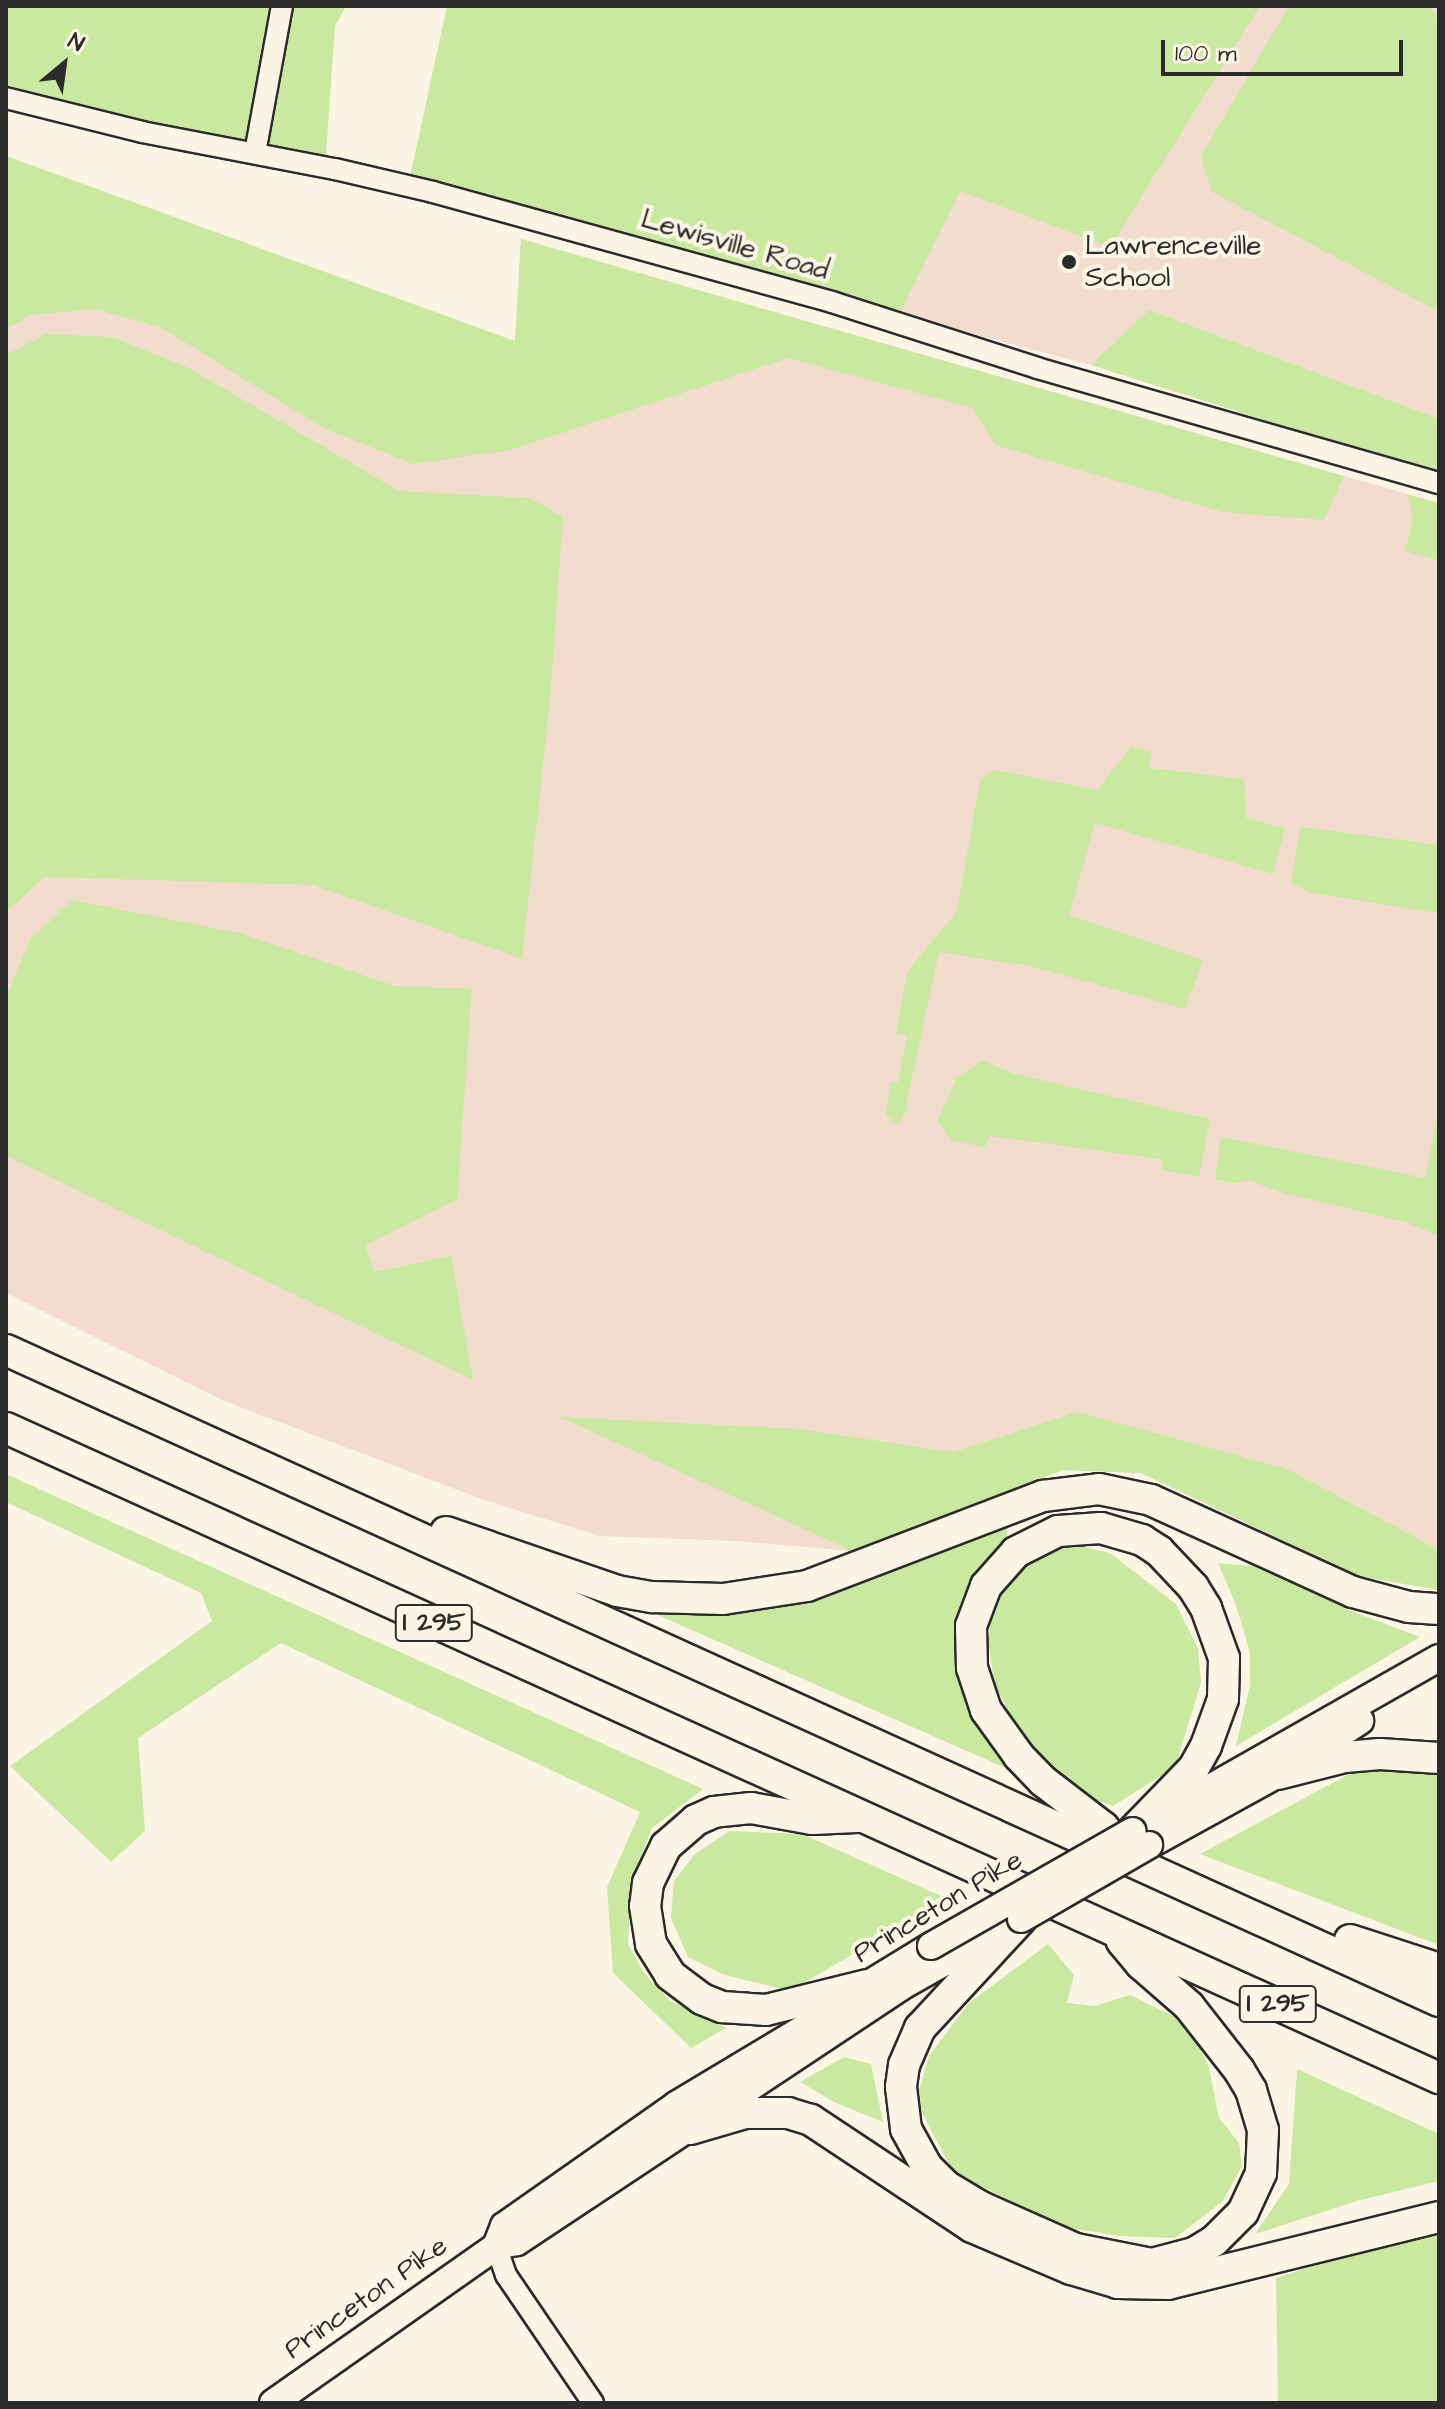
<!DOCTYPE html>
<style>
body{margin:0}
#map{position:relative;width:1445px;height:2409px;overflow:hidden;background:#fcf5e5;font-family:"Architects Daughter",sans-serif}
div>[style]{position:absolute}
.built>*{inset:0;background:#f2dccd}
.green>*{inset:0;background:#c9e9a1}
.roads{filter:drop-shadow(2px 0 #2b2b2b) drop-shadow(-2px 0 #2b2b2b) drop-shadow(0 2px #2b2b2b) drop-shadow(0 -2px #2b2b2b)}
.minor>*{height:20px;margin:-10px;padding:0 10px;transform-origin:10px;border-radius:10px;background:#fcf5e5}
.major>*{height:26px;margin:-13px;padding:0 13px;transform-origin:13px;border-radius:13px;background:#fcf5e5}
.highway>*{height:30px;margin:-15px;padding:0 15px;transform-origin:15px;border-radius:15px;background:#fcf5e5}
.bridges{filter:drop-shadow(2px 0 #2b2b2b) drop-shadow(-2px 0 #2b2b2b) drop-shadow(0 2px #2b2b2b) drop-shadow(0 -2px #2b2b2b)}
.major-bridge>*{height:26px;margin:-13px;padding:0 13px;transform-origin:13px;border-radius:13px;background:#fcf5e5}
.dots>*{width:22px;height:22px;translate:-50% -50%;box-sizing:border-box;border:4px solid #fcf5e5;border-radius:50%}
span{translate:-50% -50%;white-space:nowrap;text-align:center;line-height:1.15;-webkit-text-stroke:8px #fcf5e5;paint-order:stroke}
.shield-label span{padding:2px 6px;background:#fcf5e5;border:2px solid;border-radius:6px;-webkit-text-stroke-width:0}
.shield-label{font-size:26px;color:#2b2b2b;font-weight:700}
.street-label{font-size:28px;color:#2b2b2b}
.poi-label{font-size:28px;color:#2b2b2b}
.left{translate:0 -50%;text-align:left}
.frame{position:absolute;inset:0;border:8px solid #2b2b2b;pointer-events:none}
.north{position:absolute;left:24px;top:24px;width:80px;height:80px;-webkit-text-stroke:6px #fcf5e5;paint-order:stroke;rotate:29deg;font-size:22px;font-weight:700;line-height:32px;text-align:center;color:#2b2b2b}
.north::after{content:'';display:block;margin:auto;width:28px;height:36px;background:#2b2b2b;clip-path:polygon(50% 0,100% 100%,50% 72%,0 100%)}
.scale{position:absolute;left:1161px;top:40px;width:242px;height:36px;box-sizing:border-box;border:4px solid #2b2b2b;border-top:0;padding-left:10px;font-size:24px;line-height:28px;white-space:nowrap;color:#2b2b2b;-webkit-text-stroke:6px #fcf5e5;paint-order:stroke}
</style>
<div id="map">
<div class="built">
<div style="clip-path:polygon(447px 6px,1439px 6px,1439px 475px,1091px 365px,500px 210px)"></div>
<div style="clip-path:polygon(6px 156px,515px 341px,521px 239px,1439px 503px,1439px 1590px,1359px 1576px,1141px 1473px,1063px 1470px,852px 1551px,736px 1541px,600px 1536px,484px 1500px,222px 1400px,6px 1293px)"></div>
</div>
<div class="green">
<div style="clip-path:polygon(6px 6px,346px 6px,335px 26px,325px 168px,6px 93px)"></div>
<div style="clip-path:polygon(447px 6px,1260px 6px,1110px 247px,960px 191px,899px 315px,408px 186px)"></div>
<div style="clip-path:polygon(1289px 6px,1428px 6px,1439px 19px,1439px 301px,1434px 309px,1212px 192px,1201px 156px)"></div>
<div style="clip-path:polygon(6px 156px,515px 341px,521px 239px,1344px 476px,1324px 520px,1222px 512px,995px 445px,973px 408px,788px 358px,511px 450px,413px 464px,323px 428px,162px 328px,95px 309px,30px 315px,6px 329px)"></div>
<div style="clip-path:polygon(1149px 310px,1439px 419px,1439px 475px,1091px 365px)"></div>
<div style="clip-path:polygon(46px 334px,112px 337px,189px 368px,399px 491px,530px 498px,563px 517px,550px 700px,522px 959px,313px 885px,45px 877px,6px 912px,6px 355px)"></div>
<div style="clip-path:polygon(1408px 495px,1439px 503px,1439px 561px,1405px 551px,1413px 519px)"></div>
<div style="clip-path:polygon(1131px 747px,1152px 751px,1149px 768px,1244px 779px,1246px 818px,1285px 828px,1273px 874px,1095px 823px,1069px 915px,1203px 960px,1185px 1009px,1030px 966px,939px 952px,904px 1115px,897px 1125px,886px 1114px,890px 1082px,898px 1082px,907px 1035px,896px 1034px,907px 972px,957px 911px,980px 780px,995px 770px,1097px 790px)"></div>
<div style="clip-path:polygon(1300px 827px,1439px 845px,1439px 913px,1308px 892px,1291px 883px)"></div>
<div style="clip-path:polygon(72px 900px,239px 933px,395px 986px,472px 989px,457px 1200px,365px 1246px,375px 1272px,451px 1256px,473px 1380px,6px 1156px,6px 997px,30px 940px)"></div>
<div style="clip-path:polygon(982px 1060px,1015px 1074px,1210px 1119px,1199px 1177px,1163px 1170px,1161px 1159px,990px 1136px,985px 1147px,952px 1141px,937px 1121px,957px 1078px)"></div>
<div style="clip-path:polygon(1439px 1108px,1439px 1236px,1405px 1222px,1283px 1193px,1248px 1180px,1233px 1183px,1215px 1179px,1221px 1137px,1425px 1178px)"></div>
<div style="clip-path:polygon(1078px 1412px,1287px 1469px,1439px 1550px,1439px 1590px,1359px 1576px,1141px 1473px,1063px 1470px,852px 1551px,560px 1417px,798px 1429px,953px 1452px)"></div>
<div style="clip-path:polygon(6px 1474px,703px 1789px,652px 1828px,632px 1879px,628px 1944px,644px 1973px,669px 2000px,726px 2028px,691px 2048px,613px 1973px,607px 1887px,640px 1812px,281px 1643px,138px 1738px,145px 1831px,111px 1862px,10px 1766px,212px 1621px,201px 1593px,6px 1502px)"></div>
<div style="clip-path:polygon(1008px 1527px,1006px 1541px,980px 1566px,961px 1601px,954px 1641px,959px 1677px,971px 1711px,1010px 1770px,646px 1610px,769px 1609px)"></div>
<div style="clip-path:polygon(1071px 1544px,1110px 1553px,1176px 1604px,1198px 1648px,1201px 1683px,1175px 1767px,1113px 1806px,1068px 1791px,1010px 1716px,994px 1681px,988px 1640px,992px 1614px,1001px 1591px,1017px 1569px,1040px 1553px)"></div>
<div style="clip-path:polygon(1218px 1563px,1265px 1567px,1349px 1610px,1420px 1637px,1236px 1746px,1250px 1685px,1250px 1653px,1236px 1605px)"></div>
<div style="clip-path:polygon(1410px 1769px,1439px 1775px,1439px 1945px,1200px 1854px,1357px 1770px)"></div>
<div style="clip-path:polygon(729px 1831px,802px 1834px,948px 1899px,790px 1991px,722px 1974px,688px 1957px,671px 1918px,674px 1881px,694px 1855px)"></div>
<div style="clip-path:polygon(1048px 1944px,1074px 1975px,1067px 2003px,1095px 2006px,1130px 1995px,1188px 2023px,1209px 2068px,1219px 2118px,1239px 2143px,1242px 2166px,1223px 2201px,1175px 2238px,1119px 2236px,1063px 2227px,953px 2172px,916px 2101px,929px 2056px,969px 2003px)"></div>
<div style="clip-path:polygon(844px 2057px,871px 2064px,883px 2122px,836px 2103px,800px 2082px)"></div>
<div style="clip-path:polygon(1297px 2069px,1439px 2134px,1439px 2181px,1357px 2201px,1255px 2234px,1289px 2184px)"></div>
<div style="clip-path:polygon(1439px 2233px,1439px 2403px,1278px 2403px,1276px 2278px,1359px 2251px)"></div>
</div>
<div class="roads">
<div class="minor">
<div style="left:6px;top:98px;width:140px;rotate:14deg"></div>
<div style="left:142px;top:132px;width:197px;rotate:10.9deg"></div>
<div style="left:335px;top:169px;width:101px;rotate:13.2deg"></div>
<div style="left:433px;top:192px;width:414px;rotate:15.4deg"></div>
<div style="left:832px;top:302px;width:215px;rotate:17.8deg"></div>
<div style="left:1037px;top:368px;width:418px;rotate:16deg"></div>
<div style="left:255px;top:153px;width:149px;rotate:-79.6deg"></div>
<div style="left:496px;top:2246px;width:31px;rotate:71deg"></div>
<div style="left:506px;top:2275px;width:155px;rotate:55.8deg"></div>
</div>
<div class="major">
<div style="left:1150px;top:1822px;width:332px;rotate:-29.6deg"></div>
<div style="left:1149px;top:1845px;width:147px;rotate:-28.8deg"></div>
<div style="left:1278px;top:1774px;width:98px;rotate:-32.9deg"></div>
<div style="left:496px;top:2246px;width:22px;rotate:-68deg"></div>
<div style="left:504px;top:2226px;width:210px;rotate:-35.1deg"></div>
<div style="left:676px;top:2105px;width:198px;rotate:-31deg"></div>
<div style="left:846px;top:2003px;width:28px;rotate:-41deg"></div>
<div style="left:867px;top:1985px;width:75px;rotate:-31.4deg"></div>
<div style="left:273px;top:2403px;width:273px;rotate:-35.1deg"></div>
<div style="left:496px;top:2246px;width:21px;rotate:-11deg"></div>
<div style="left:517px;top:2242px;width:459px;rotate:-33.6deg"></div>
<div style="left:899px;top:1988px;width:128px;rotate:-29.6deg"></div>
</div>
<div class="highway">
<div style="left:6px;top:1350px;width:1574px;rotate:24.43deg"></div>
<div style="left:6px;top:1428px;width:1574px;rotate:24.4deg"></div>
<div style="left:446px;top:1532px;width:181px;rotate:19deg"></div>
<div style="left:617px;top:1591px;width:36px;rotate:10deg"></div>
<div style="left:652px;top:1597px;width:71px;rotate:1.6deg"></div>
<div style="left:723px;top:1599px;width:85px;rotate:-8.8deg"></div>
<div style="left:807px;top:1586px;width:253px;rotate:-20.9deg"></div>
<div style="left:1043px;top:1496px;width:56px;rotate:-7.1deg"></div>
<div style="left:1099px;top:1489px;width:53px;rotate:11.9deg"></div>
<div style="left:1151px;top:1500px;width:222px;rotate:24.5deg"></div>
<div style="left:1353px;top:1592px;width:58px;rotate:15deg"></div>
<div style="left:1409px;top:1607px;width:30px;rotate:4deg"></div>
<div style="left:1278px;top:1774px;width:69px;rotate:-14.2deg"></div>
<div style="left:1345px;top:1757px;width:35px;rotate:-5deg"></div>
<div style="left:1380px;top:1754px;width:59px;rotate:3.9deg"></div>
<div style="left:857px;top:1817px;width:45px;rotate:177.5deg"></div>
<div style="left:812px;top:1819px;width:62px;rotate:-169.8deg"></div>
<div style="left:751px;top:1808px;width:37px;rotate:174deg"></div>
<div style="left:714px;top:1812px;width:20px;rotate:156deg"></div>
<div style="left:696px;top:1820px;width:40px;rotate:139deg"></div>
<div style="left:666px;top:1846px;width:41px;rotate:115.9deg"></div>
<div style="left:648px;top:1883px;width:23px;rotate:97deg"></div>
<div style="left:645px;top:1906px;width:38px;rotate:81deg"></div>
<div style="left:651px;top:1944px;width:36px;rotate:58deg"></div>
<div style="left:670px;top:1975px;width:40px;rotate:37deg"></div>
<div style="left:702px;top:1999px;width:22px;rotate:22deg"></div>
<div style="left:722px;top:2007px;width:44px;rotate:3.9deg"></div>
<div style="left:766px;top:2010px;width:104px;rotate:-13.9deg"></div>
<div style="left:1125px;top:1854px;width:35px;rotate:-129deg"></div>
<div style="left:1103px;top:1827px;width:76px;rotate:-142.5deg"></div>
<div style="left:1043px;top:1781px;width:35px;rotate:-134deg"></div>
<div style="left:1019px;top:1756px;width:57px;rotate:-125.7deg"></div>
<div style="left:986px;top:1710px;width:44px;rotate:-108.4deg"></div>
<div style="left:972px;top:1668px;width:42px;rotate:-91.4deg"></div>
<div style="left:971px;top:1626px;width:43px;rotate:-69.4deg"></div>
<div style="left:986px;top:1586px;width:45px;rotate:-48.6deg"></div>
<div style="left:1016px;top:1552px;width:47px;rotate:-26.6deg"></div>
<div style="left:1058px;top:1531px;width:43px;rotate:-4deg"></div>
<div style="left:1101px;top:1528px;width:43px;rotate:16.3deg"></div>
<div style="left:1142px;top:1540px;width:20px;rotate:33deg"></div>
<div style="left:1159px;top:1551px;width:50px;rotate:46.6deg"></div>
<div style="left:1193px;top:1587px;width:25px;rotate:58deg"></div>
<div style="left:1206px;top:1608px;width:53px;rotate:70.2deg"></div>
<div style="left:1224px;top:1658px;width:41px;rotate:91.4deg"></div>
<div style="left:1223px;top:1699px;width:50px;rotate:109.9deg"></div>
<div style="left:1206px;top:1746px;width:26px;rotate:119deg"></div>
<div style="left:1193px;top:1769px;width:86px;rotate:134.1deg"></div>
<div style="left:1021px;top:1919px;width:149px;rotate:132.8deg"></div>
<div style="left:920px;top:2028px;width:40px;rotate:113.4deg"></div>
<div style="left:904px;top:2065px;width:22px;rotate:98deg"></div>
<div style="left:901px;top:2087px;width:42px;rotate:83.2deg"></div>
<div style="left:906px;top:2129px;width:43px;rotate:61.1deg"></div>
<div style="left:927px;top:2167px;width:27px;rotate:45deg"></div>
<div style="left:946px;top:2186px;width:41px;rotate:31deg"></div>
<div style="left:981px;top:2207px;width:104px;rotate:23.9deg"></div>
<div style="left:1076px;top:2249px;width:77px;rotate:11.2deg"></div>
<div style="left:1152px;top:2264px;width:43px;rotate:-14.7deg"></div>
<div style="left:1194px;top:2253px;width:23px;rotate:-31deg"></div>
<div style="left:1214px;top:2241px;width:41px;rotate:-45deg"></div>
<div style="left:1243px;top:2212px;width:43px;rotate:-65.2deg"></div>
<div style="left:1261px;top:2173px;width:43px;rotate:-87.3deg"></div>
<div style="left:1263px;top:2130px;width:42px;rotate:-106.7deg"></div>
<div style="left:1251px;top:2090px;width:23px;rotate:-121deg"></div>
<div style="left:1239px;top:2070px;width:81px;rotate:-128deg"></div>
<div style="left:1189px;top:2006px;width:64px;rotate:-138.8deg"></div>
<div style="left:1141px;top:1964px;width:30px;rotate:-130deg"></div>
<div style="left:1350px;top:1940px;width:94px;rotate:18deg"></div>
<div style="left:690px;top:2129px;width:57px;rotate:-16.2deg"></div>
<div style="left:745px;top:2113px;width:43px"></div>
<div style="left:788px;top:2113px;width:24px;rotate:17deg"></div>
<div style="left:811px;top:2120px;width:193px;rotate:33.6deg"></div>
<div style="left:972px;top:2227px;width:108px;rotate:23deg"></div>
<div style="left:1071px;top:2269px;width:49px;rotate:16.6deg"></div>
<div style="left:1118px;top:2283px;width:50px;rotate:1.1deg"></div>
<div style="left:1168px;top:2284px;width:279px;rotate:-13.9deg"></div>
</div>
</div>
<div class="bridges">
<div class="major-bridge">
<div style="left:1021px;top:1919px;width:148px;rotate:-30deg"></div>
<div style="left:931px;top:1946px;width:232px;rotate:-29.7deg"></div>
</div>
</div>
<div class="dots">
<div style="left:1069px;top:262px;background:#2b2b2b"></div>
</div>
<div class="shield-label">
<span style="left:434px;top:1623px">I 295</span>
<span style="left:1278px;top:2004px">I 295</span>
</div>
<div class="street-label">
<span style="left:735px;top:245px;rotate:16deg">Lewisville Road</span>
<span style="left:938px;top:1907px;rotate:-31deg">Princeton Pike</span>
<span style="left:366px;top:2298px;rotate:-35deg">Princeton Pike</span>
</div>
<div class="poi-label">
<span class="left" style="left:1085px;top:262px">Lawrenceville<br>School</span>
</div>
<div class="frame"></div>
<div class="north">N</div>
<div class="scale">100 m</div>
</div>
